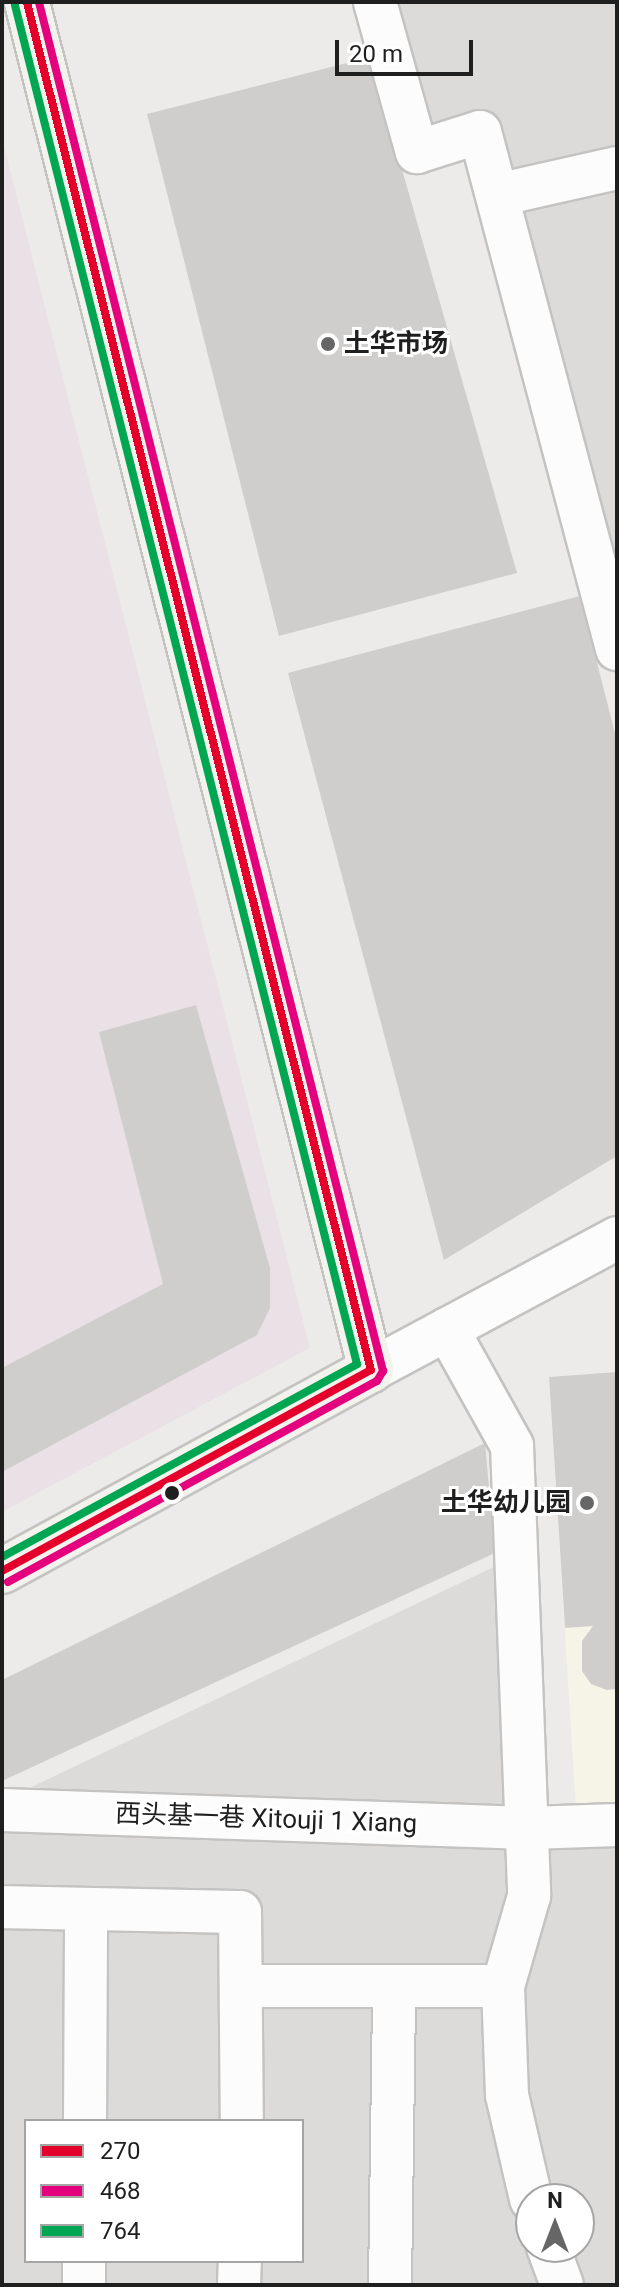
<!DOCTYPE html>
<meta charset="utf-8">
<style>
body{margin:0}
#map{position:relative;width:619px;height:2287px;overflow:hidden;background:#edebe9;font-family:Roboto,"Noto Sans SC",sans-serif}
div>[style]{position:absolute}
.residential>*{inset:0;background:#dcdbda}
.industrial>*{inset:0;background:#eae1e7}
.education>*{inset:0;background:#f5f4e6}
.building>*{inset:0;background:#d0cecc}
.roads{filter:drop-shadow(2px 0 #c4c3c2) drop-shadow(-2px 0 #c4c3c2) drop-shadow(0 2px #c4c3c2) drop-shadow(0 -2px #c4c3c2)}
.street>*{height:42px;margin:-21px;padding:0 21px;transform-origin:21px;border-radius:21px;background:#fcfcfc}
.secondary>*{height:44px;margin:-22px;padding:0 22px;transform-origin:22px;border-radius:22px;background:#f2f3ec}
.bus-1>*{height:8px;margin:-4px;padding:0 4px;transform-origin:4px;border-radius:4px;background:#e4002b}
.bus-2>*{height:8px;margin:-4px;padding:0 4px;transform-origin:4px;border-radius:4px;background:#e5007d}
.bus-3>*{height:8px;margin:-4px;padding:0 4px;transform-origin:4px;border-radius:4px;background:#00a651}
.dots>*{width:22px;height:22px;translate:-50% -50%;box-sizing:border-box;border:4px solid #fff;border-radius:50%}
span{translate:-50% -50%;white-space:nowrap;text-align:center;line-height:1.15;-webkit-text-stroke:6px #fff;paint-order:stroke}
.poi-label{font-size:26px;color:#1f1f1f;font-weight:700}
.left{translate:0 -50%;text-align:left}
.right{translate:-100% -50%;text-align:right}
.street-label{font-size:26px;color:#1f1f1f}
.frame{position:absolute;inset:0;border:4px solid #1f1f1f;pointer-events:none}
.legend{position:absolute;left:24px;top:2119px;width:280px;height:144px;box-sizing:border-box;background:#fff;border:2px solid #a5a5a5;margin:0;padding:10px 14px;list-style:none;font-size:24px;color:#1f1f1f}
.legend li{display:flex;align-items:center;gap:16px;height:40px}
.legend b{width:40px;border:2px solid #a5a5a5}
.north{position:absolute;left:515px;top:2183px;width:80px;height:80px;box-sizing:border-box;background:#fff;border:2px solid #a5a5a5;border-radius:50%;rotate:0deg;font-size:22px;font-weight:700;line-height:32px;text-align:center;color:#1f1f1f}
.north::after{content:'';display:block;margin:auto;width:28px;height:36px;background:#676666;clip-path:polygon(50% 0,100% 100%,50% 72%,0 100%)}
.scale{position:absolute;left:335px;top:40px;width:138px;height:36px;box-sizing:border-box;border:4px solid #1f1f1f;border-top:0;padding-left:10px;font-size:24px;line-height:28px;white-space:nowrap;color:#1f1f1f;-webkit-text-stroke:6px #fff;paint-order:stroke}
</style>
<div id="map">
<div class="residential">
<div style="clip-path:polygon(375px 2px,617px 2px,617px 649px,480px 132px,417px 152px)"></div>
<div style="clip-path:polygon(evenodd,517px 1556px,529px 1828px,617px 1835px,617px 2285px,2px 2285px,2px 1801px,517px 1556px,26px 2121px,302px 2121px,302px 2261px,26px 2261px,26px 2121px,517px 1556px,531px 2199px,579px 2199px,579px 2247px,531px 2247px,531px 2199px)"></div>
</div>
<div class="industrial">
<div style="clip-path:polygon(2px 138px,310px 1348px,2px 1512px)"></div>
</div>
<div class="education">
<div style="clip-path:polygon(617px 1372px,617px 1809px,576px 1810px,549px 1377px)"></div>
</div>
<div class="building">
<div style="clip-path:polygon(370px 57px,517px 573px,279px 636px,147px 114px)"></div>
<div style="clip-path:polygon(580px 596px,617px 741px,617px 1156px,444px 1260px,288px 673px)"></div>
<div style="clip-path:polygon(196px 1005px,270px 1268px,270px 1308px,257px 1335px,2px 1472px,2px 1368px,163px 1284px,99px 1032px)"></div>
<div style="clip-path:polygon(617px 1372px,617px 1689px,607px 1690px,591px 1684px,582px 1671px,582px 1641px,593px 1626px,565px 1628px,549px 1377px)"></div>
<div style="clip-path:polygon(485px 1443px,495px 1553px,2px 1781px,2px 1680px)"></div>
</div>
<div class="roads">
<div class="street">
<div style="left:375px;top:2px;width:156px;rotate:74.4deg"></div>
<div style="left:417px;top:152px;width:66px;rotate:-17.6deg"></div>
<div style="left:480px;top:132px;width:535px;rotate:75.16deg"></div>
<div style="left:497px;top:195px;width:123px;rotate:-12.7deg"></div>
<div style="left:447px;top:1329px;width:134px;rotate:60.9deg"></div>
<div style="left:512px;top:1446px;width:450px;rotate:87.8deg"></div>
<div style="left:529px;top:1896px;width:94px;rotate:106.1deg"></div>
<div style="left:503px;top:1986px;width:109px;rotate:87.9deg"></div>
<div style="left:507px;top:2095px;width:107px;rotate:77deg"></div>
<div style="left:371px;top:1370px;width:279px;rotate:-28.2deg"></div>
<div style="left:2px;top:1810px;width:527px;rotate:1.96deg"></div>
<div style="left:529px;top:1828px;width:88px;rotate:-2deg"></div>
<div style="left:2px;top:1907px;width:238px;rotate:1.2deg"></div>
<div style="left:240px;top:1912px;width:209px;rotate:89.5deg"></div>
<div style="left:243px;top:1986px;width:260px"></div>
<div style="left:85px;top:2121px;width:211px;rotate:-89.7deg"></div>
<div style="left:548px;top:2247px;width:40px;rotate:69.8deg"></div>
<div style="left:84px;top:2285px;width:24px;rotate:-90deg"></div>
<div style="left:239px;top:2285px;width:24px;rotate:-88deg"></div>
<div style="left:390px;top:2285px;width:299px;rotate:-89.2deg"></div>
</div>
<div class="secondary">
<div style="left:2px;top:1571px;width:420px;rotate:-28.6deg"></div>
<div style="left:371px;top:1370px;width:1411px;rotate:-104.12deg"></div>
</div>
</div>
<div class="bus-1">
<div style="left:2px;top:1571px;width:420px;rotate:-28.6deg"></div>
<div style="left:371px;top:1370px;width:1411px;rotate:-104.12deg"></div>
</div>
<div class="bus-2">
<div style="left:8px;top:1582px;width:420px;rotate:-28.6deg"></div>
<div style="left:377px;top:1381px;width:12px;rotate:-59deg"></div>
<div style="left:383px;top:1371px;width:1412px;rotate:-104.11deg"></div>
</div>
<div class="bus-3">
<div style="left:2px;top:1557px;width:404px;rotate:-28.5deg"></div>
<div style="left:357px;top:1364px;width:1401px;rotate:-104.13deg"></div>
</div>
<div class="dots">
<div style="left:328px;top:344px;background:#676666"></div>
<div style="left:172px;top:1493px;background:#1f1f1f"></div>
<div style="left:587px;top:1503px;background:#676666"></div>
</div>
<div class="poi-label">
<span class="left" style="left:344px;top:344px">土华市场</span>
<span class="right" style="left:571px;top:1503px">土华幼儿园</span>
</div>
<div class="street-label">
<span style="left:266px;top:1819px;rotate:2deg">西头基一巷 Xitouji 1 Xiang</span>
</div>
<div class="frame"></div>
<ul class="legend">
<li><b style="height:10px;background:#e4002b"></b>270</li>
<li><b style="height:10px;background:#e5007d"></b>468</li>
<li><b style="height:10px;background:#00a651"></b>764</li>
</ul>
<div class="north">N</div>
<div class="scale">20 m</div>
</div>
